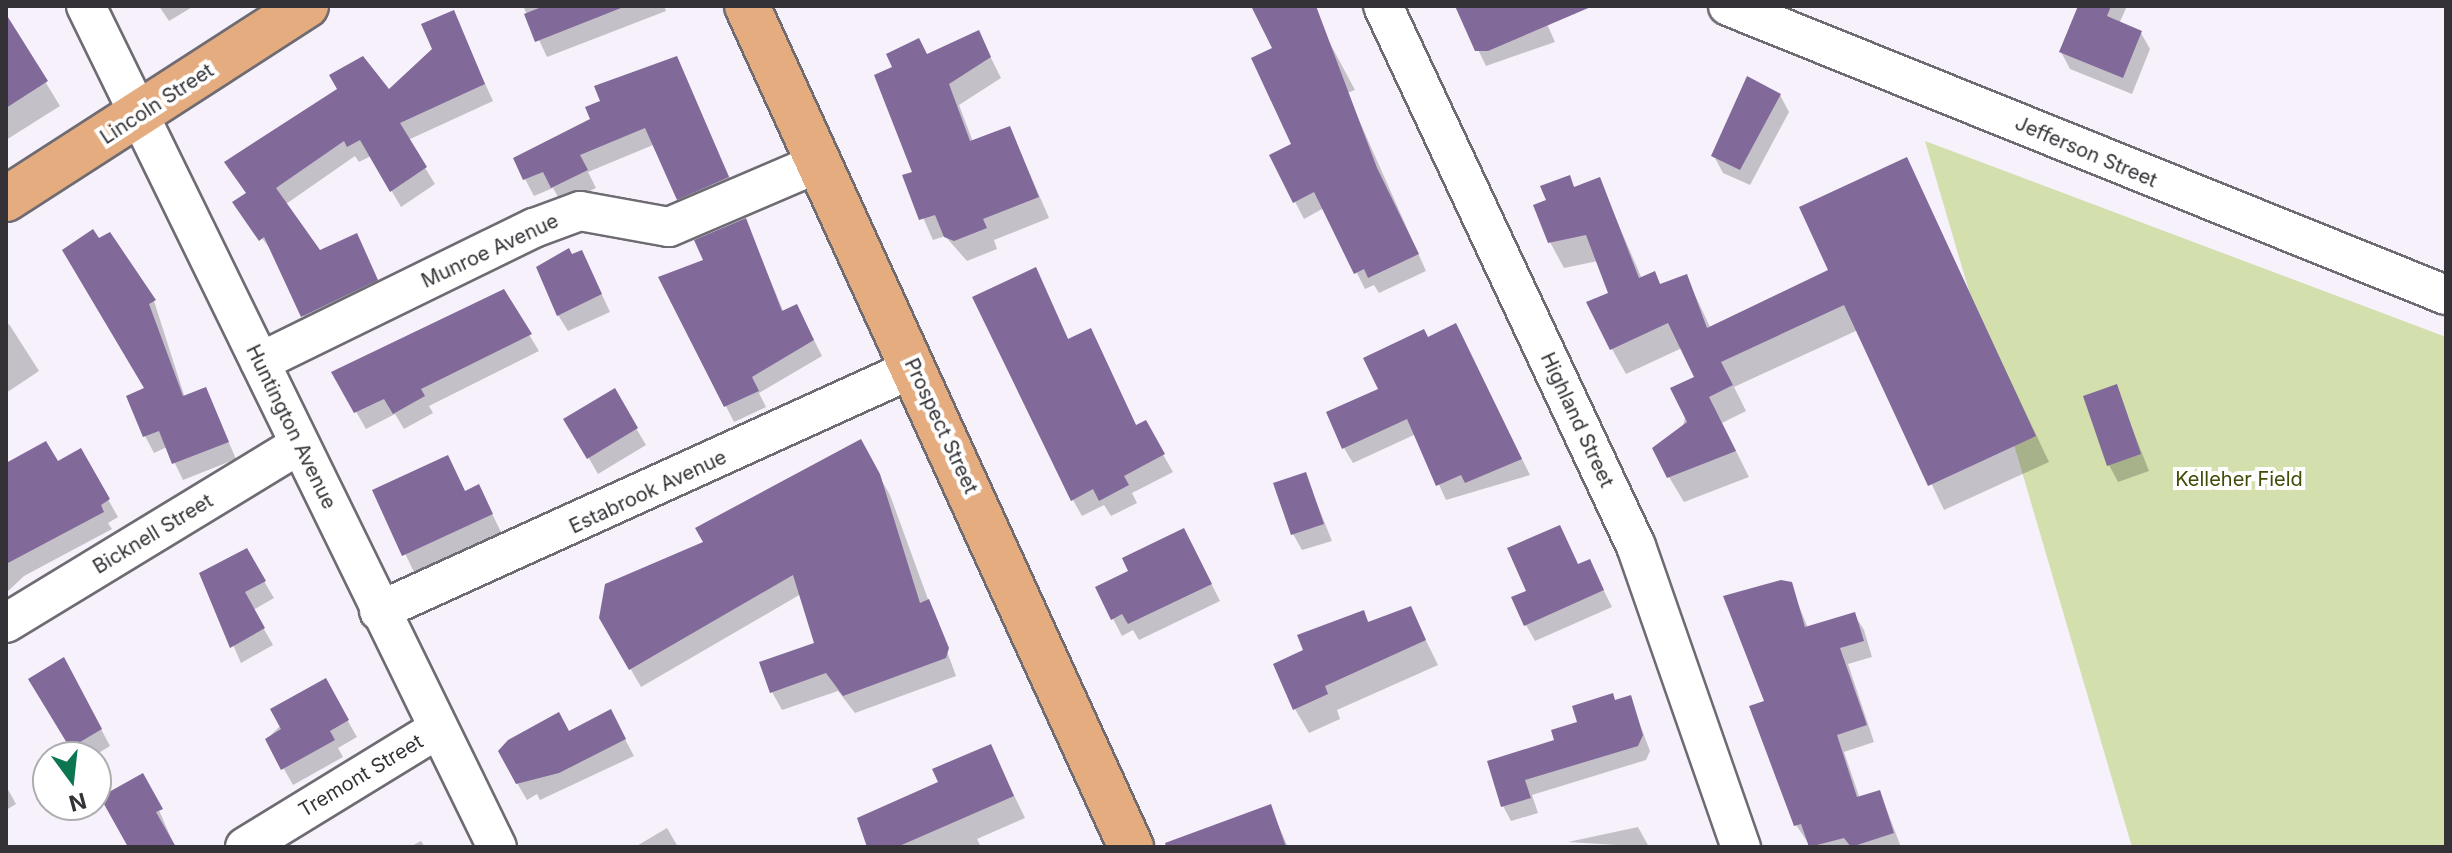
<!DOCTYPE html>
<style>
body{margin:0}
#map{position:relative;width:2452px;height:853px;overflow:hidden;background:#f6f1fb;font-family:Inter,sans-serif}
div>[style]{position:absolute}
.green>*{inset:0;background:#d3dfad}
.shadow>*{inset:0;background:#0003}
.building>*{inset:0;background:#816a9a}
.roads{filter:drop-shadow(2px 0 #6e6b73) drop-shadow(-2px 0 #6e6b73) drop-shadow(0 2px #6e6b73) drop-shadow(0 -2px #6e6b73)}
.minor>*{height:38px;margin:-19px;padding:0 19px;transform-origin:19px;border-radius:19px;background:#fff}
.major>*{height:44px;margin:-22px;padding:0 22px;transform-origin:22px;border-radius:22px;background:#e5ac7f}
span{translate:-50% -50%;white-space:nowrap;text-align:center;line-height:1.15;-webkit-text-stroke:8px #fff;paint-order:stroke}
.street-label{font-size:20px;color:#343236}
.park-label{font-size:20px;color:#424c09}
.frame{position:absolute;inset:0;border:8px solid #343236;pointer-events:none}
.north{position:absolute;left:32px;top:741px;width:80px;height:80px;box-sizing:border-box;background:#fff;border:2px solid #aeadaf;border-radius:50%;rotate:165deg;font-size:22px;font-weight:700;line-height:32px;text-align:center;color:#343236}
.north::after{content:'';display:block;margin:auto;width:28px;height:36px;background:#0b7650;clip-path:polygon(50% 0,100% 100%,50% 72%,0 100%)}
</style>
<div id="map">
<div class="green">
<div style="clip-path:polygon(1925px 141px,2446px 337px,2446px 847px,2132px 847px)"></div>
</div>
<div class="shadow">
<div style="clip-path:polygon(159px 6px,194px 6px,169px 21px)"></div>
<div style="clip-path:polygon(523px 6px,664px 6px,666px 11px,547px 57px)"></div>
<div style="clip-path:polygon(1253px 6px,1310px 6px,1355px 90px,1347px 93px,1426px 271px,1379px 293px,1374px 285px,1365px 289px,1324px 208px,1304px 219px,1271px 156px,1294px 145px,1274px 49px)"></div>
<div style="clip-path:polygon(1457px 6px,1539px 6px,1555px 42px,1486px 66px)"></div>
<div style="clip-path:polygon(2080px 6px,2127px 6px,2119px 24px,2141px 33px,2150px 49px,2132px 94px,2070px 69px,2061px 52px)"></div>
<div style="clip-path:polygon(453px 13px,493px 101px,408px 140px,435px 184px,401px 207px,371px 156px,359px 162px,355px 156px,286px 204px,319px 252px,356px 236px,386px 297px,312px 333px,274px 254px,235px 203px,389px 92px,434px 49px)"></div>
<div style="clip-path:polygon(978px 32px,1001px 78px,959px 105px,973px 142px,1010px 128px,1049px 218px,994px 240px,997px 249px,967px 261px,945px 236px,933px 240px,905px 177px,914px 173px,927px 56px)"></div>
<div style="clip-path:polygon(18px 37px,60px 106px,6px 140px,6px 44px)"></div>
<div style="clip-path:polygon(676px 59px,737px 194px,688px 215px,653px 145px,588px 172px,596px 188px,562px 204px,553px 188px,534px 196px,525px 179px)"></div>
<div style="clip-path:polygon(1780px 95px,1789px 112px,1750px 185px,1723px 173px,1714px 156px)"></div>
<div style="clip-path:polygon(1906px 160px,2049px 462px,1944px 510px,1858px 330px,1734px 387px,1746px 411px,1722px 423px,1749px 477px,1684px 502px,1669px 477px,1696px 378px,1682px 348px,1626px 374px,1612px 349px,1610px 294px,1598px 261px,1564px 268px,1550px 242px,1548px 201px,1569px 177px,1575px 189px,1599px 179px,1642px 279px,1654px 274px,1661px 285px,1686px 276px,1711px 329px,1830px 270px)"></div>
<div style="clip-path:polygon(745px 220px,784px 313px,805px 322px,822px 356px,759px 393px,766px 407px,734px 422px,661px 278px,706px 261px)"></div>
<div style="clip-path:polygon(65px 250px,154px 301px,185px 398px,206px 389px,236px 459px,183px 480px,167px 447px,154px 453px,145px 436px,147px 389px)"></div>
<div style="clip-path:polygon(572px 257px,590px 269px,610px 312px,568px 331px,558px 315px)"></div>
<div style="clip-path:polygon(1044px 286px,1069px 341px,1099px 347px,1137px 427px,1145px 423px,1173px 472px,1132px 493px,1137px 503px,1111px 516px,1104px 505px,1082px 516px,1073px 500px)"></div>
<div style="clip-path:polygon(503px 292px,539px 351px,429px 406px,433px 413px,404px 429px,395px 414px,366px 429px,334px 373px)"></div>
<div style="clip-path:polygon(9px 324px,39px 371px,6px 393px,6px 326px)"></div>
<div style="clip-path:polygon(1464px 341px,1530px 475px,1446px 500px,1416px 434px,1353px 463px,1344px 448px,1380px 390px)"></div>
<div style="clip-path:polygon(2116px 387px,2149px 471px,2118px 482px,2109px 465px)"></div>
<div style="clip-path:polygon(614px 391px,646px 445px,598px 474px,566px 419px)"></div>
<div style="clip-path:polygon(860px 442px,890px 495px,956px 676px,855px 713px,838px 691px,782px 710px,772px 692px,816px 644px,801px 594px,641px 687px,601px 618px,607px 586px,706px 543px)"></div>
<div style="clip-path:polygon(80px 450px,118px 517px,108px 523px,112px 529px,24px 576px,6px 593px,6px 515px)"></div>
<div style="clip-path:polygon(448px 457px,466px 493px,479px 487px,501px 532px,414px 572px,375px 491px)"></div>
<div style="clip-path:polygon(1305px 474px,1332px 541px,1302px 550px,1293px 534px)"></div>
<div style="clip-path:polygon(1193px 547px,1220px 601px,1139px 640px,1133px 630px,1122px 636px,1097px 588px)"></div>
<div style="clip-path:polygon(246px 551px,274px 598px,253px 610px,273px 645px,241px 663px,202px 574px)"></div>
<div style="clip-path:polygon(1589px 561px,1612px 607px,1535px 641px,1526px 625px,1529px 592px)"></div>
<div style="clip-path:polygon(1790px 584px,1808px 628px,1854px 614px,1864px 630px,1872px 657px,1848px 664px,1874px 742px,1844px 752px,1860px 799px,1880px 792px,1901px 847px,1811px 847px,1796px 825px,1766px 702px)"></div>
<div style="clip-path:polygon(1410px 608px,1438px 665px,1337px 710px,1340px 719px,1309px 733px,1295px 709px,1306px 651px,1363px 613px,1370px 624px)"></div>
<div style="clip-path:polygon(73px 676px,110px 746px,92px 757px,78px 757px,31px 680px)"></div>
<div style="clip-path:polygon(325px 681px,357px 737px,338px 748px,343px 757px,293px 785px,267px 739px)"></div>
<div style="clip-path:polygon(1630px 698px,1650px 751px,1646px 760px,1532px 795px,1538px 813px,1511px 821px,1503px 806px,1556px 741px)"></div>
<div style="clip-path:polygon(619px 728px,634px 756px,540px 800px,537px 794px,527px 800px,517px 783px,569px 733px)"></div>
<div style="clip-path:polygon(990px 746px,1025px 818px,977px 839px,981px 847px,869px 847px)"></div>
<div style="clip-path:polygon(6px 786px,16px 804px,6px 810px)"></div>
<div style="clip-path:polygon(151px 792px,175px 847px,130px 847px)"></div>
<div style="clip-path:polygon(1270px 807px,1288px 847px,1216px 847px)"></div>
<div style="clip-path:polygon(1638px 827px,1649px 847px,1568px 842px)"></div>
<div style="clip-path:polygon(667px 828px,678px 847px,635px 847px)"></div>
<div style="clip-path:polygon(421px 841px,425px 847px,410px 847px)"></div>
</div>
<div class="building">
<div style="clip-path:polygon(544px 6px,621px 6px,621px 8px,535px 42px,524px 14px)"></div>
<div style="clip-path:polygon(1251px 6px,1316px 6px,1377px 168px,1419px 254px,1368px 278px,1364px 269px,1354px 274px,1314px 192px,1293px 203px,1269px 155px,1291px 144px,1251px 58px,1272px 48px)"></div>
<div style="clip-path:polygon(1455px 6px,1593px 6px,1488px 51px,1475px 51px)"></div>
<div style="clip-path:polygon(2078px 6px,2111px 6px,2107px 16px,2142px 31px,2123px 78px,2059px 52px)"></div>
<div style="clip-path:polygon(454px 10px,485px 84px,400px 123px,427px 167px,390px 192px,360px 140px,347px 147px,344px 141px,276px 188px,320px 250px,357px 233px,378px 280px,301px 317px,264px 237px,259px 241px,232px 202px,246px 193px,224px 162px,337px 89px,329px 75px,363px 56px,389px 89px,432px 49px,421px 24px)"></div>
<div style="clip-path:polygon(6px 14px,48px 81px,6px 108px)"></div>
<div style="clip-path:polygon(979px 30px,991px 57px,949px 84px,970px 141px,1010px 126px,1039px 197px,983px 219px,987px 228px,954px 241px,944px 237px,935px 215px,919px 220px,902px 175px,912px 172px,874px 75px,892px 67px,886px 54px,919px 38px,927px 54px)"></div>
<div style="clip-path:polygon(677px 56px,729px 177px,677px 200px,645px 128px,580px 155px,588px 170px,551px 188px,543px 172px,523px 180px,513px 158px,590px 119px,585px 107px,600px 101px,594px 86px)"></div>
<div style="clip-path:polygon(1747px 76px,1781px 94px,1740px 170px,1711px 156px)"></div>
<div style="clip-path:polygon(1907px 157px,2036px 436px,1928px 486px,1844px 305px,1721px 362px,1733px 385px,1709px 397px,1736px 451px,1667px 478px,1652px 448px,1687px 422px,1670px 388px,1694px 377px,1668px 323px,1610px 350px,1586px 302px,1608px 293px,1586px 235px,1548px 243px,1533px 205px,1546px 200px,1540px 186px,1570px 175px,1574px 187px,1600px 177px,1639px 278px,1655px 271px,1660px 284px,1687px 274px,1707px 328px,1828px 270px,1799px 207px)"></div>
<div style="clip-path:polygon(746px 218px,782px 311px,797px 304px,814px 340px,752px 377px,759px 391px,724px 407px,658px 277px,703px 260px,694px 240px)"></div>
<div style="clip-path:polygon(93px 229px,99px 238px,110px 232px,156px 300px,149px 304px,183px 396px,206px 387px,229px 442px,172px 464px,159px 431px,143px 437px,126px 396px,144px 388px,62px 250px)"></div>
<div style="clip-path:polygon(569px 248px,572px 254px,582px 250px,602px 294px,557px 316px,536px 267px)"></div>
<div style="clip-path:polygon(1036px 267px,1068px 339px,1091px 328px,1136px 425px,1146px 420px,1165px 454px,1124px 476px,1129px 485px,1099px 501px,1093px 489px,1071px 501px,972px 297px)"></div>
<div style="clip-path:polygon(504px 289px,532px 334px,421px 389px,425px 396px,393px 414px,384px 399px,354px 413px,331px 372px)"></div>
<div style="clip-path:polygon(1456px 323px,1522px 459px,1465px 483px,1461px 475px,1436px 486px,1407px 419px,1342px 449px,1326px 412px,1378px 389px,1363px 358px,1424px 329px,1428px 337px)"></div>
<div style="clip-path:polygon(2117px 384px,2141px 454px,2107px 466px,2083px 396px)"></div>
<div style="clip-path:polygon(615px 388px,638px 428px,587px 459px,563px 419px)"></div>
<div style="clip-path:polygon(861px 439px,880px 474px,920px 603px,929px 599px,949px 648px,946px 658px,843px 696px,826px 673px,770px 693px,759px 662px,814px 643px,793px 575px,629px 670px,599px 618px,605px 584px,703px 542px,695px 528px)"></div>
<div style="clip-path:polygon(46px 441px,58px 461px,81px 448px,110px 499px,101px 505px,104px 512px,6px 564px,6px 463px)"></div>
<div style="clip-path:polygon(448px 455px,465px 491px,479px 484px,493px 514px,402px 556px,372px 490px)"></div>
<div style="clip-path:polygon(1306px 472px,1324px 524px,1291px 535px,1273px 483px)"></div>
<div style="clip-path:polygon(1560px 525px,1578px 564px,1590px 559px,1604px 590px,1524px 626px,1511px 597px,1526px 591px,1507px 548px)"></div>
<div style="clip-path:polygon(1184px 528px,1212px 584px,1128px 624px,1122px 614px,1111px 620px,1095px 587px,1128px 571px,1122px 558px)"></div>
<div style="clip-path:polygon(247px 548px,266px 581px,245px 592px,265px 628px,230px 648px,199px 573px)"></div>
<div style="clip-path:polygon(1781px 580px,1792px 582px,1805px 627px,1855px 612px,1864px 641px,1840px 648px,1867px 725px,1837px 735px,1857px 797px,1880px 790px,1894px 833px,1851px 847px,1844px 838px,1809px 847px,1801px 824px,1794px 826px,1749px 706px,1764px 701px,1723px 596px)"></div>
<div style="clip-path:polygon(1411px 606px,1426px 640px,1325px 686px,1328px 694px,1293px 710px,1273px 664px,1303px 650px,1297px 635px,1364px 610px,1368px 622px)"></div>
<div style="clip-path:polygon(64px 657px,102px 729px,70px 748px,28px 679px)"></div>
<div style="clip-path:polygon(326px 678px,349px 720px,330px 731px,335px 740px,281px 770px,265px 739px,281px 729px,270px 709px)"></div>
<div style="clip-path:polygon(1613px 693px,1615px 700px,1631px 695px,1643px 735px,1638px 746px,1525px 780px,1531px 798px,1501px 807px,1487px 761px,1554px 740px,1551px 730px,1577px 722px,1572px 706px)"></div>
<div style="clip-path:polygon(611px 709px,626px 739px,559px 773px,516px 784px,498px 751px,508px 740px,559px 712px,569px 731px)"></div>
<div style="clip-path:polygon(991px 744px,1014px 796px,897px 847px,867px 847px,857px 818px,938px 782px,932px 769px)"></div>
<div style="clip-path:polygon(143px 773px,163px 809px,156px 812px,176px 847px,128px 847px,100px 797px)"></div>
<div style="clip-path:polygon(1271px 804px,1286px 847px,1166px 847px,1165px 843px)"></div>
</div>
<div class="roads">
<div class="minor">
<div style="left:86px;top:6px;width:936px;rotate:63.96deg"></div>
<div style="left:1383px;top:6px;width:596px;rotate:64.9deg"></div>
<div style="left:1636px;top:546px;width:319px;rotate:70.8deg"></div>
<div style="left:1728px;top:6px;width:774px;rotate:21.93deg"></div>
<div style="left:260px;top:362px;width:305px;rotate:-26.1deg"></div>
<div style="left:534px;top:228px;width:49px;rotate:-20.3deg"></div>
<div style="left:580px;top:211px;width:90px;rotate:10.2deg"></div>
<div style="left:669px;top:227px;width:162px;rotate:-23.2deg"></div>
<div style="left:379px;top:611px;width:588px;rotate:-24.43deg"></div>
<div style="left:6px;top:623px;width:343px;rotate:-31.3deg"></div>
<div style="left:245px;top:847px;width:224px;rotate:-31.5deg"></div>
</div>
<div class="major">
<div style="left:747px;top:6px;width:925px;rotate:65.46deg"></div>
<div style="left:6px;top:199px;width:357px;rotate:-32.8deg"></div>
</div>
</div>
<div class="street-label">
<span style="left:157px;top:104px;rotate:-33deg">Lincoln Street</span>
<span style="left:2086px;top:152px;rotate:23deg">Jefferson Street</span>
<span style="left:490px;top:251px;rotate:-25deg">Munroe Avenue</span>
<span style="left:1577px;top:420px;rotate:65deg">Highland Street</span>
<span style="left:941px;top:426px;rotate:65deg">Prospect Street</span>
<span style="left:291px;top:427px;rotate:64deg">Huntington Avenue</span>
<span style="left:648px;top:492px;rotate:-25deg">Estabrook Avenue</span>
<span style="left:153px;top:534px;rotate:-31deg">Bicknell Street</span>
<span style="left:361px;top:776px;rotate:-31deg">Tremont Street</span>
</div>
<div class="park-label">
<span style="left:2239px;top:479px">Kelleher Field</span>
</div>
<div class="frame"></div>
<div class="north">N</div>
</div>
